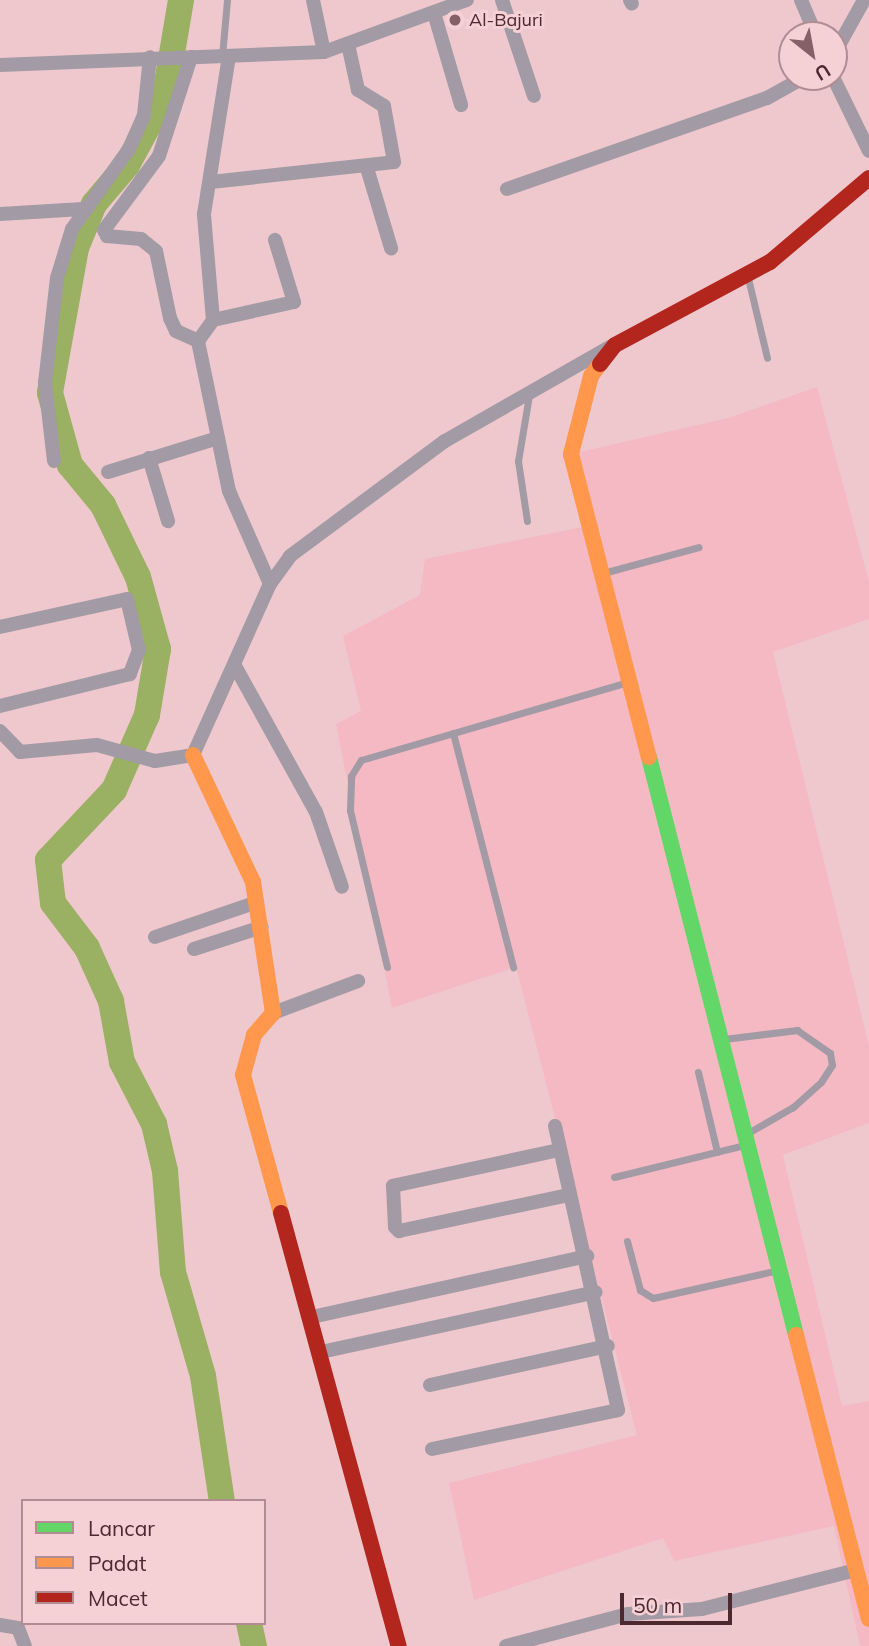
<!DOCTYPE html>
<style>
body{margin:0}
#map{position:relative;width:869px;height:1646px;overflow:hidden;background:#efc8ce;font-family:Mulish,sans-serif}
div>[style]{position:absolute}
.built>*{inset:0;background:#f4b9c2}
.river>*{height:26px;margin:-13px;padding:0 13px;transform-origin:13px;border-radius:13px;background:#9ab062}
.lane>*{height:7px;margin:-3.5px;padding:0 3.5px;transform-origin:3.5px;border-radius:3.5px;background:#a29aa4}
.street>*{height:14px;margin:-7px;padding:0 7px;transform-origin:7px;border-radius:7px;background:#a29aa4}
.fast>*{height:16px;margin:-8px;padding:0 8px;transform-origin:8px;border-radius:8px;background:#63d668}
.slow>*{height:16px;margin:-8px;padding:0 8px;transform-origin:8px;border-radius:8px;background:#ff974d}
.jam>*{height:16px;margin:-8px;padding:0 8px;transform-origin:8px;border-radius:8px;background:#b3261e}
.dots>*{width:19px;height:19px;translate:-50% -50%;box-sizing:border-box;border:4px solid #f5d0d5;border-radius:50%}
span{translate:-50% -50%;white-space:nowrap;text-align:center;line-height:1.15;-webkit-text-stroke:6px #f5d0d5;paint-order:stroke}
.poi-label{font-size:18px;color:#4c292f}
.left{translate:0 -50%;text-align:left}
.legend{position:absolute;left:21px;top:1499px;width:245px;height:126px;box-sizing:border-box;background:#f5d0d5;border:2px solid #b18d93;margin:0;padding:9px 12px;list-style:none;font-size:21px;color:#4c292f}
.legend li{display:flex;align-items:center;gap:14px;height:35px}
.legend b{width:35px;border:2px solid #b18d93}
.north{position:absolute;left:778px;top:21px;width:70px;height:70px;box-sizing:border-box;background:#f5d0d5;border:2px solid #b18d93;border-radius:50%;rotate:149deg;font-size:19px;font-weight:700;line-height:28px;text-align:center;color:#4c292f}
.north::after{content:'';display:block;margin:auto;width:24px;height:32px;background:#856167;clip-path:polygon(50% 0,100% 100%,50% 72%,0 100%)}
.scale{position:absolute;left:620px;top:1593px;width:112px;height:32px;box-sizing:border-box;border:4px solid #4c292f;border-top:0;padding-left:9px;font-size:21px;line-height:24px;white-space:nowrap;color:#4c292f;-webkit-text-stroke:5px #f5d0d5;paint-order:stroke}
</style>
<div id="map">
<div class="built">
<div style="clip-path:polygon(817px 387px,869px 582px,869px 619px,773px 652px,869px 1046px,869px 1123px,783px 1155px,842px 1406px,869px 1401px,869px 1646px,860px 1646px,834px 1526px,674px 1561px,663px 1538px,474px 1600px,449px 1483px,637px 1435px,516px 967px,392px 1008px,336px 724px,361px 711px,343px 636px,420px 595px,425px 559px,587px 526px,571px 454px,728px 418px)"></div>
</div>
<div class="river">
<div style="left:181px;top:0;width:96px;rotate:99.6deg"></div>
<div style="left:165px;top:95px;width:80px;rotate:118.5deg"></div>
<div style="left:127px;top:165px;width:51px;rotate:130.2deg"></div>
<div style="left:94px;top:204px;width:48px;rotate:112.2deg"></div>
<div style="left:76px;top:248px;width:147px;rotate:100.2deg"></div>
<div style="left:50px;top:393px;width:75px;rotate:74.5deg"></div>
<div style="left:70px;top:465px;width:52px;rotate:50.5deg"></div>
<div style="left:103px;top:505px;width:80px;rotate:64.1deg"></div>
<div style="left:138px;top:577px;width:75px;rotate:74.5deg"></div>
<div style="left:158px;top:649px;width:67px;rotate:99.5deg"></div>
<div style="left:147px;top:715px;width:82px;rotate:113.7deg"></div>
<div style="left:114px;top:790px;width:96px;rotate:133.3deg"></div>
<div style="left:48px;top:860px;width:43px;rotate:83.4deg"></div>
<div style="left:53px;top:903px;width:56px;rotate:52.9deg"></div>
<div style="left:87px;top:948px;width:58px;rotate:65.6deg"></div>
<div style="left:111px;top:1001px;width:62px;rotate:79.8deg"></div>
<div style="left:122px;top:1062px;width:70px;rotate:62.7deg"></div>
<div style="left:154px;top:1124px;width:48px;rotate:76.8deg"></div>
<div style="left:165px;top:1171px;width:101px;rotate:85.5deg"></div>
<div style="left:173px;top:1272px;width:108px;rotate:73.9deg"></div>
<div style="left:203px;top:1376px;width:126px;rotate:81.4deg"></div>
<div style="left:249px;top:1623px;width:24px;rotate:78deg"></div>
</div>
<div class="lane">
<div style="left:222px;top:56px;width:56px;rotate:-84.9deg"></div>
<div style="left:748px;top:278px;width:82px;rotate:76.6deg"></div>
<div style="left:527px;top:521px;width:61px;rotate:-98.5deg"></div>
<div style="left:518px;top:461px;width:67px;rotate:-80.5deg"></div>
<div style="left:603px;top:573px;width:99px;rotate:-15.2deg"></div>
<div style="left:453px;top:733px;width:242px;rotate:75.6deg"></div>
<div style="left:387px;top:967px;width:161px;rotate:-103.3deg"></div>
<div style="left:350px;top:810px;width:34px;rotate:-88deg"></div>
<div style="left:351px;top:776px;width:19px;rotate:-58deg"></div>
<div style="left:361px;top:760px;width:275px;rotate:-16.3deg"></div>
<div style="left:724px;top:1039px;width:74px;rotate:-7deg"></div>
<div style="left:797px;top:1030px;width:40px;rotate:34.9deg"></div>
<div style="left:830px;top:1053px;width:12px;rotate:81deg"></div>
<div style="left:832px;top:1065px;width:20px;rotate:123deg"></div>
<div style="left:821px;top:1082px;width:38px;rotate:138deg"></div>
<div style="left:793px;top:1107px;width:54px;rotate:150.1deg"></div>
<div style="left:698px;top:1072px;width:82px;rotate:76.6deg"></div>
<div style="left:614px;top:1177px;width:134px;rotate:-13.8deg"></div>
<div style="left:627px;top:1241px;width:51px;rotate:75.1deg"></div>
<div style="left:640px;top:1290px;width:15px;rotate:32deg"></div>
<div style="left:653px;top:1298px;width:128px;rotate:-12.6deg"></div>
</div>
<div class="street">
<div style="left:313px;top:0;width:53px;rotate:78.1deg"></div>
<div style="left:502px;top:0;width:101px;rotate:71.6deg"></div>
<div style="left:630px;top:0;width:4px;rotate:63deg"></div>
<div style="left:801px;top:0;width:38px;rotate:67deg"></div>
<div style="left:434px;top:13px;width:96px;rotate:73.6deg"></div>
<div style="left:834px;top:54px;width:62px;rotate:-60.9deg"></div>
<div style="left:191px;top:57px;width:104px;rotate:107.9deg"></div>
<div style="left:159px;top:156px;width:92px;rotate:126.6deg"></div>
<div style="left:104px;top:230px;width:7px;rotate:63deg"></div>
<div style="left:107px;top:236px;width:34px;rotate:5deg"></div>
<div style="left:141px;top:239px;width:19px;rotate:39deg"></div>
<div style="left:156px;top:251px;width:68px;rotate:78.2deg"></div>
<div style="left:170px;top:318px;width:14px;rotate:65deg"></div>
<div style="left:176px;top:331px;width:24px;rotate:24deg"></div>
<div style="left:0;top:65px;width:324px;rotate:-2.3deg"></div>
<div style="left:324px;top:52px;width:152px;rotate:-20deg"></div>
<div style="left:833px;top:77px;width:82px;rotate:64.1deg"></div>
<div style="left:367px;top:168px;width:84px;rotate:73.3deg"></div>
<div style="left:211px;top:182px;width:184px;rotate:-6.2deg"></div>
<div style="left:394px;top:162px;width:57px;rotate:-100.1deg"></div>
<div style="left:384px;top:106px;width:31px;rotate:-148deg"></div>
<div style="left:358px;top:90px;width:47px;rotate:-102.3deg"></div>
<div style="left:507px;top:189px;width:275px;rotate:-19.3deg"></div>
<div style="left:767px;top:98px;width:43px;rotate:-28.9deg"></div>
<div style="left:0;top:214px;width:83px;rotate:-3.4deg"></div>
<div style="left:213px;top:320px;width:106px;rotate:-94.9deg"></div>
<div style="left:204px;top:214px;width:160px;rotate:-81deg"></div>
<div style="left:149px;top:458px;width:66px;rotate:73.2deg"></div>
<div style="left:54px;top:461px;width:79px;rotate:-96.6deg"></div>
<div style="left:45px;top:383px;width:106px;rotate:-83.5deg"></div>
<div style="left:57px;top:278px;width:51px;rotate:-73deg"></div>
<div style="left:72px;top:229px;width:98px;rotate:-54.5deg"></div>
<div style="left:129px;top:149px;width:37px;rotate:-66deg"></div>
<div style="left:144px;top:115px;width:58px;rotate:-84.1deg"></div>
<div style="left:108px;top:472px;width:115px;rotate:-17.2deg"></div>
<div style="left:270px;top:584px;width:102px;rotate:-113.8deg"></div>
<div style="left:229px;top:491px;width:153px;rotate:-101.7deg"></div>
<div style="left:198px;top:341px;width:26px;rotate:-54deg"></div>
<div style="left:213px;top:320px;width:83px;rotate:-12.5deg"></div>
<div style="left:294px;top:302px;width:65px;rotate:-107deg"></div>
<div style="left:0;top:627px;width:130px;rotate:-12.4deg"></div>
<div style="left:127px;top:599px;width:52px;rotate:76.8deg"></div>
<div style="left:139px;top:650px;width:26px;rotate:111deg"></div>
<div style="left:130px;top:674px;width:134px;rotate:166.2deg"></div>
<div style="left:235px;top:666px;width:167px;rotate:61deg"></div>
<div style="left:316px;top:812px;width:79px;rotate:70.9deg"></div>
<div style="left:0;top:731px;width:29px;rotate:46deg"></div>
<div style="left:20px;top:752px;width:77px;rotate:-5.2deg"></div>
<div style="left:97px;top:745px;width:60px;rotate:15.4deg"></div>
<div style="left:155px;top:761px;width:38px;rotate:-9deg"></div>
<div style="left:193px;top:755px;width:188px;rotate:-65.8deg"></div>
<div style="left:270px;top:584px;width:34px;rotate:-54deg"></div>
<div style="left:290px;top:556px;width:193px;rotate:-36.6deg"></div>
<div style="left:445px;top:441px;width:190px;rotate:-29.7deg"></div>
<div style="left:155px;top:937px;width:108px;rotate:-18.9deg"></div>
<div style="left:194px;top:949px;width:71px;rotate:-17.9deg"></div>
<div style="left:273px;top:1013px;width:91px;rotate:-20.6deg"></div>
<div style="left:559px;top:1150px;width:170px;rotate:167.8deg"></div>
<div style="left:393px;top:1186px;width:41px;rotate:87.2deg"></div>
<div style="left:395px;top:1227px;width:6px;rotate:45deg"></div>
<div style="left:399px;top:1231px;width:174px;rotate:-12deg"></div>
<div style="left:312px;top:1317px;width:282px;rotate:-12.5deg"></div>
<div style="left:321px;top:1352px;width:281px;rotate:-12.3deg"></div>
<div style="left:430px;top:1385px;width:182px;rotate:-12.4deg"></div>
<div style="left:432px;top:1449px;width:190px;rotate:-11.8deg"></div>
<div style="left:618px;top:1410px;width:291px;rotate:-102.5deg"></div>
<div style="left:0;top:1625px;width:18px;rotate:9deg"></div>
<div style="left:18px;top:1628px;width:19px;rotate:69deg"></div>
<div style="left:506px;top:1646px;width:126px;rotate:-14.7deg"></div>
<div style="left:628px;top:1614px;width:74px;rotate:-3.9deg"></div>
<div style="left:702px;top:1609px;width:159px;rotate:-14.2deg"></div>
</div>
<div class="fast">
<div style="left:649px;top:757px;width:596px;rotate:75.73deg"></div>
</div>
<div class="slow">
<div style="left:600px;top:364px;width:15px;rotate:127deg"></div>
<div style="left:591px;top:376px;width:81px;rotate:104.4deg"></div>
<div style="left:571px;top:454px;width:313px;rotate:75.6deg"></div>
<div style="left:193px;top:755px;width:140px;rotate:64.7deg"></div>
<div style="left:253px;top:882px;width:133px;rotate:81.3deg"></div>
<div style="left:273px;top:1013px;width:29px;rotate:131deg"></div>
<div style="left:254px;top:1035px;width:41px;rotate:105.4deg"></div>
<div style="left:243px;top:1075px;width:143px;rotate:74.6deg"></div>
<div style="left:796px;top:1335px;width:293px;rotate:75.6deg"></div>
</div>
<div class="jam">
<div style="left:600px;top:364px;width:24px;rotate:-52deg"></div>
<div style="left:615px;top:345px;width:176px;rotate:-28.2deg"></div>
<div style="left:770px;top:262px;width:130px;rotate:-40.3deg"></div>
<div style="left:281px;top:1213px;width:449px;rotate:74.8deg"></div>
</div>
<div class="dots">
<div style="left:455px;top:20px;background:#856167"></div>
</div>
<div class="poi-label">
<span class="left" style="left:469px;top:20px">Al-Bajuri</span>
</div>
<ul class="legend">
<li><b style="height:9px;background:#63d668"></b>Lancar</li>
<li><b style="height:9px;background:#ff974d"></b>Padat</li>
<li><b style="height:9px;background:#b3261e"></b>Macet</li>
</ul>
<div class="north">U</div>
<div class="scale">50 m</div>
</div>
